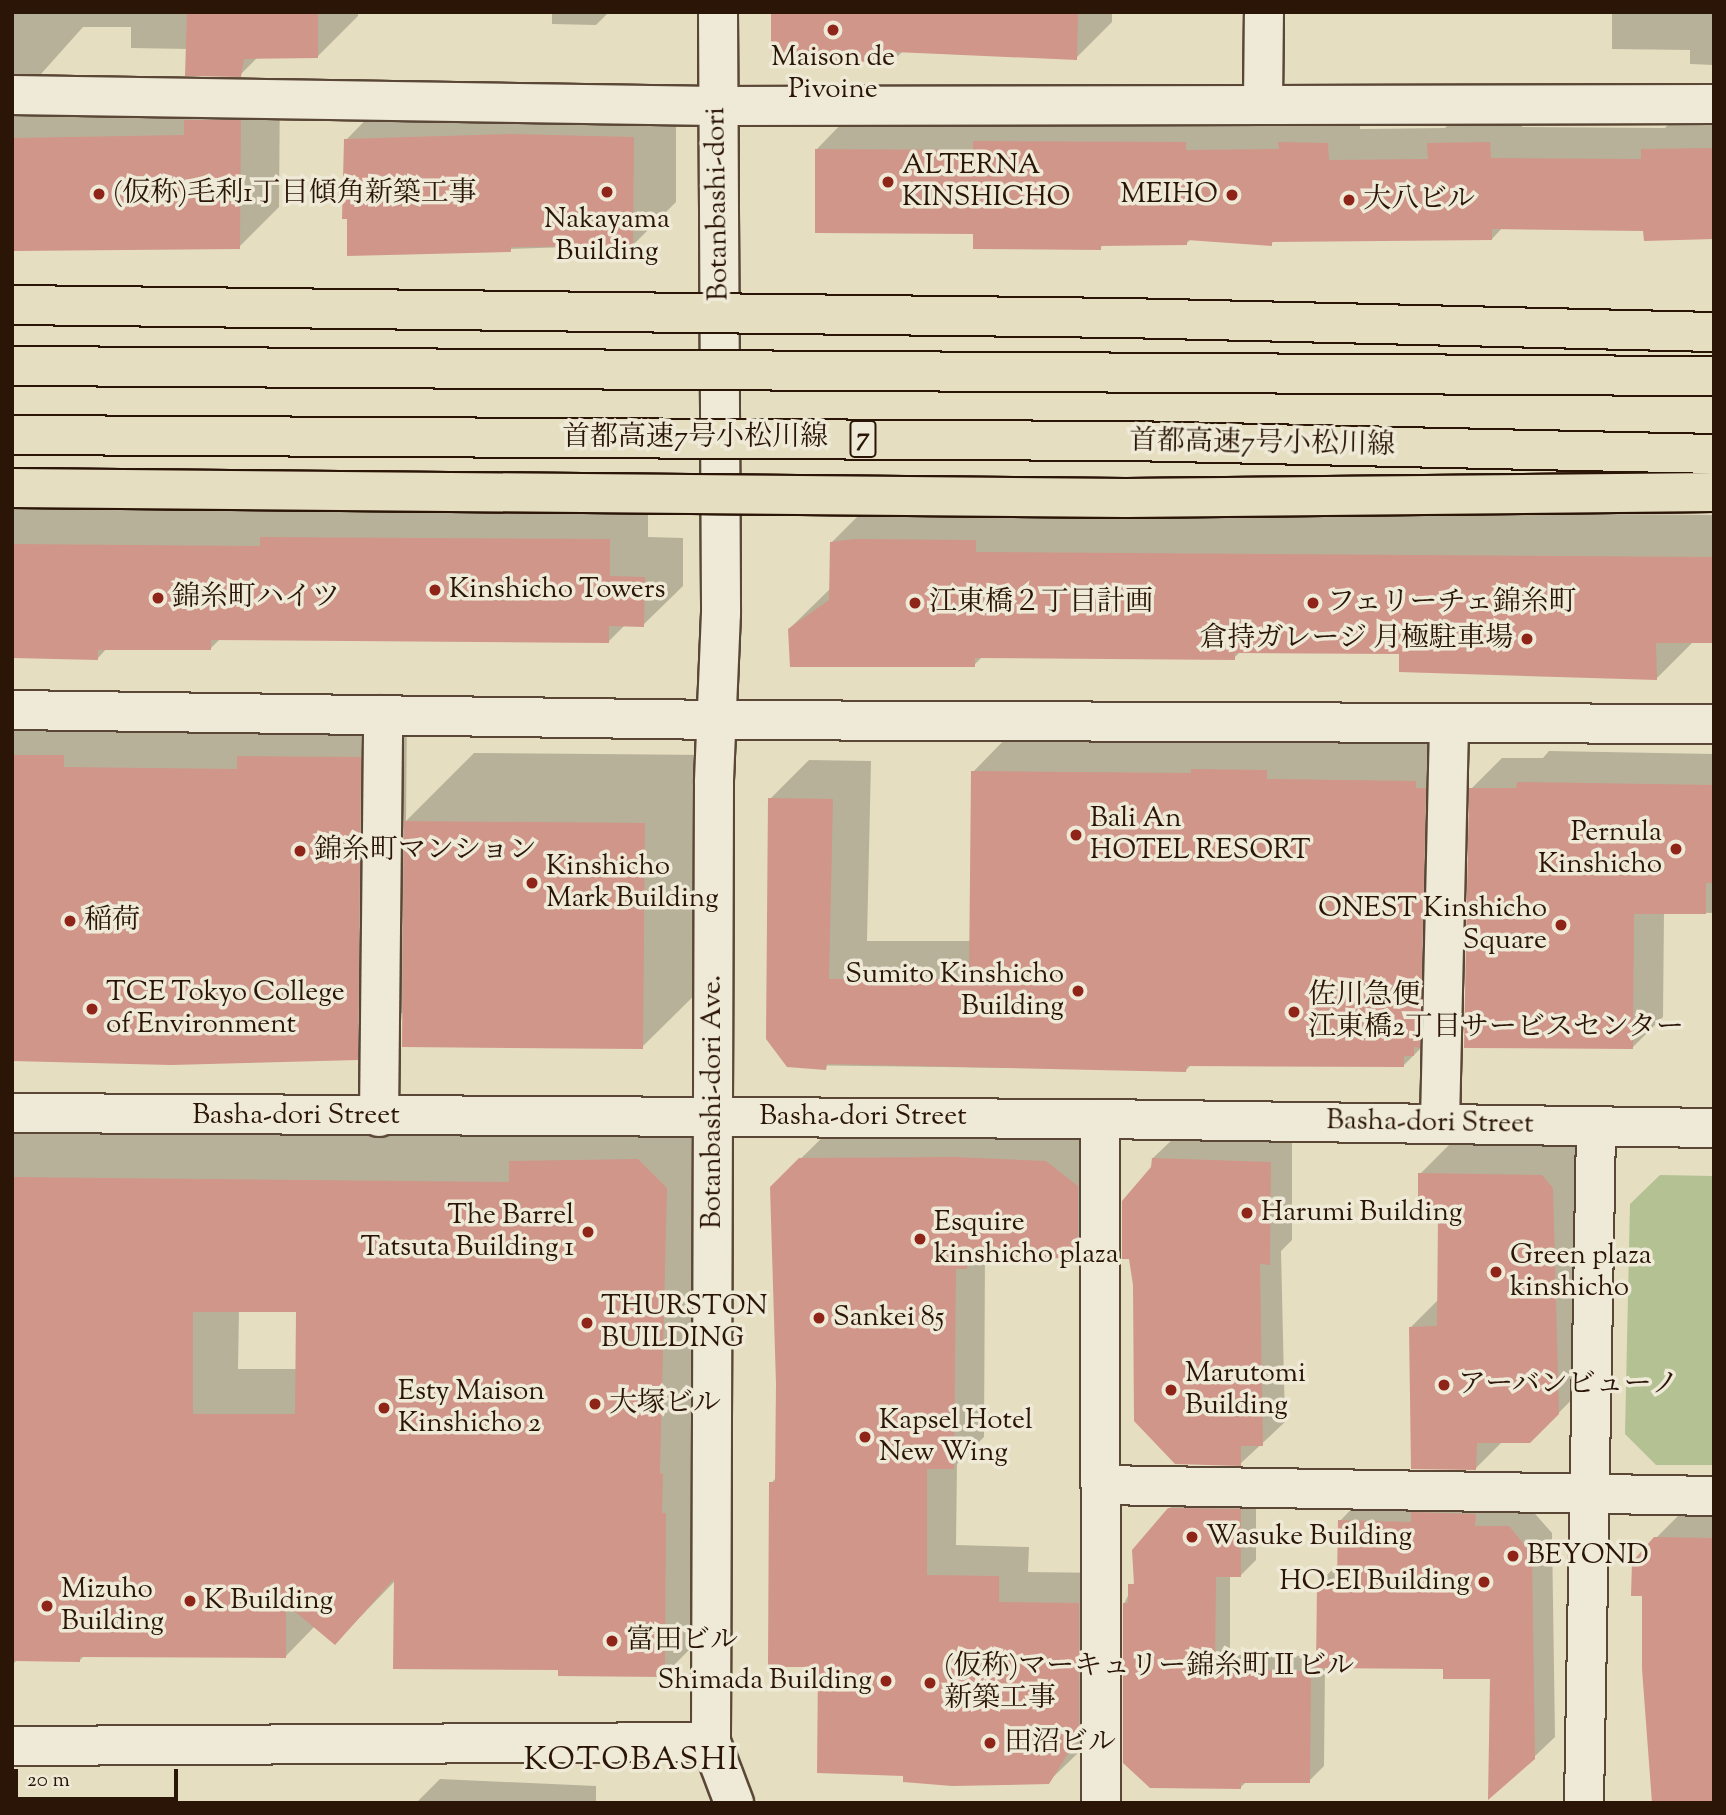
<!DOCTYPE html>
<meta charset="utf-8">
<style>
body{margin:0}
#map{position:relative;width:1726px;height:1815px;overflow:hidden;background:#e6dec1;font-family:"Sorts Mill Goudy","Noto Serif JP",serif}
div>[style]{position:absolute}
.green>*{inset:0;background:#b4c193}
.shadow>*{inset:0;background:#0003}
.building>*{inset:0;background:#d09689}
.roads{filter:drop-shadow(2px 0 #5a4736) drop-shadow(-2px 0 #5a4736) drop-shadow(0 2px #5a4736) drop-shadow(0 -2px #5a4736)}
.street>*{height:38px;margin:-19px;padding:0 19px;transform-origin:19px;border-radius:19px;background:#efead7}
.secondary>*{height:38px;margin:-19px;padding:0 19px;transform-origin:19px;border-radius:19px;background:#efead7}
.bridges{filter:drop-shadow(2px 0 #2b1507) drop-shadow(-2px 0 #2b1507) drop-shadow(0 2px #2b1507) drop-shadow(0 -2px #2b1507)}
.highway-bridge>*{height:38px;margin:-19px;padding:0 19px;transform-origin:19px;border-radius:19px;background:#e6dec1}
.dots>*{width:19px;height:19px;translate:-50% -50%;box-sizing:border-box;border:4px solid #efead7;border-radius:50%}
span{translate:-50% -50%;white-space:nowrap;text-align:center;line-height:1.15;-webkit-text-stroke:7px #efead7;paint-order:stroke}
.shield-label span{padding:2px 5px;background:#efead7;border:2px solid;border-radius:5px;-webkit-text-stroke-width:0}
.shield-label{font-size:26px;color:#2b1507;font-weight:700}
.poi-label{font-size:28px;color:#2b1507}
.left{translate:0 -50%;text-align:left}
.right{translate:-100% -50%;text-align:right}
.street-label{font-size:28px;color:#2b1507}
.quarter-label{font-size:32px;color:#2b1507;letter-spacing:2px}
.frame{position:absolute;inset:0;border:14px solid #2b1507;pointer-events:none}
.scale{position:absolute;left:14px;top:1769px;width:164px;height:32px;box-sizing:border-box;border:4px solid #2b1507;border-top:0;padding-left:9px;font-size:21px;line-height:24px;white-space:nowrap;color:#2b1507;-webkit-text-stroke:5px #efead7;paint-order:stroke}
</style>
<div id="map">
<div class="green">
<div style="clip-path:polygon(1660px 1175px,1714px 1176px,1714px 1465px,1656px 1465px,1625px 1434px,1630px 1204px)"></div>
</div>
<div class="shadow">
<div style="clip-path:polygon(12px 12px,358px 12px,358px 16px,318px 56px,258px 57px,240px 75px,188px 49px,131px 48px,131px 27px,83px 27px,41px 74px,280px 81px,279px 207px,239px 247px,12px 249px)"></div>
<div style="clip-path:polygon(552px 12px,609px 12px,596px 25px,552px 24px)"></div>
<div style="clip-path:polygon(773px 12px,1112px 12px,1112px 22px,1076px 58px,904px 50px,894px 60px)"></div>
<div style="clip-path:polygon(1612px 12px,1714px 12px,1714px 65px,1690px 64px,1690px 50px,1612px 49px)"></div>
<div style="clip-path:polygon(676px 95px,676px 202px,633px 245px,348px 254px,346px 140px,389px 96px)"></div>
<div style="clip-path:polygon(1360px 111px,1360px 129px,1445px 128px,1461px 112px,1522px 111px,1522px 127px,1665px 128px,1675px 117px,1714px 117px,1714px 237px,1645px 229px,1503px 227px,1492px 239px,1275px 240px,1271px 244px,1191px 239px,1187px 243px,1104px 244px,1100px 248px,975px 233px,816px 150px,848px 117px)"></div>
<div style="clip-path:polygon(875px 499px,1018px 509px,1714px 515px,1714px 641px,1694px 641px,1656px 679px,1401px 653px,1241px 651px,1234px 658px,983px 656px,974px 665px,789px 629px,831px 588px,831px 543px)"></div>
<div style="clip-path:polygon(648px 501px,648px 537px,683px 538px,683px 586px,643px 625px,625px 625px,609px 641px,220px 639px,211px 648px,107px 648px,98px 658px,12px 657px,12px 508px)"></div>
<div style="clip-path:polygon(12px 709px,407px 711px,406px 821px,474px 753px,712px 755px,711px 979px,642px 1047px,404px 1011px,357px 1058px,12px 1060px)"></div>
<div style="clip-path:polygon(1011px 733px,1454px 743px,1442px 1027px,1403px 1066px,1192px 1064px,1186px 1070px,788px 1065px,770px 799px,809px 760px,871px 761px,867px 941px,971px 941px,973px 772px)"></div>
<div style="clip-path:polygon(1549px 751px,1714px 754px,1714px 913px,1664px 912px,1663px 1017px,1632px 1048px,1471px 789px,1502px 758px,1543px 758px)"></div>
<div style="clip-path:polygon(evenodd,685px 1113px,713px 1142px,711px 1628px,664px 1675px,560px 1668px,395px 1581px,335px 1643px,315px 1626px,285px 1657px,85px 1655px,79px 1661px,17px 1660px,12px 1665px,12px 1132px,537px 1136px,558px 1115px,685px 1113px,239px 1310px,298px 1310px,297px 1369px,238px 1369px,239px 1310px)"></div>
<div style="clip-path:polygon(831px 1129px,1077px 1131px,1108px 1156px,1108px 1226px,1078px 1256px,985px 1257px,984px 1437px,957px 1464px,956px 1545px,1029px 1547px,1028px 1572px,1108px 1573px,1109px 1704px,1079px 1752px,1048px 1782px,905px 1774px,820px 1666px,771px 1483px,777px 1477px,778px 1384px,772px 1187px)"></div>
<div style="clip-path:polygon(1459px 1135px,1581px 1137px,1598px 1373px,1530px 1442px,1503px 1441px,1476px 1468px,1411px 1327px,1439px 1299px,1440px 1214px,1420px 1174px)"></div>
<div style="clip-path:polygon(1176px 1136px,1292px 1140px,1292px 1240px,1281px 1251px,1285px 1422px,1240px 1464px,1153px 1167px,1153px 1158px)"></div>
<div style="clip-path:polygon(1185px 1493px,1256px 1495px,1256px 1560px,1240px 1576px,1230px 1575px,1230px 1655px,1318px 1656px,1319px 1583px,1339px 1563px,1340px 1521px,1360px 1500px,1529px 1507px,1552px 1533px,1555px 1737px,1534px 1757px,1492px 1677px,1445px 1667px,1325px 1666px,1324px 1766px,1309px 1781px,1247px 1781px,1240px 1788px,1124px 1604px,1169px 1509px)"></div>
<div style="clip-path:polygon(1684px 1510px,1714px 1510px,1714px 1803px,1655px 1539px)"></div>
<div style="clip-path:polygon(440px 1779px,596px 1786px,596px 1803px,416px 1803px)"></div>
</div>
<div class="building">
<div style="clip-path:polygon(187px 12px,318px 12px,318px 58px,244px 59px,241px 77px,185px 76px)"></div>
<div style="clip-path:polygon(771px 12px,1078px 12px,1077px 60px,895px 52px,895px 62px,771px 61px)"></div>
<div style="clip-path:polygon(184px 120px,241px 120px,240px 249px,12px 251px,12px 138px,184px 135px)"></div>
<div style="clip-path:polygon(510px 134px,634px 137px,633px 246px,511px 247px,511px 252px,347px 256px,347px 219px,342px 219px,344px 139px)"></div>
<div style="clip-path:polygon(973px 141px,1186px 142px,1186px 150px,1279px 149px,1278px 142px,1328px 143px,1329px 160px,1428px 159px,1427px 143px,1490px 142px,1491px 158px,1641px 159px,1641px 149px,1714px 148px,1714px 239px,1644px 241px,1643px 231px,1492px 229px,1492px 240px,1272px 242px,1272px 246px,1187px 240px,1187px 245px,1101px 246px,1101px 250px,973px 249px,973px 234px,815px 233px,815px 149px,973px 150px)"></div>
<div style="clip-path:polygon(260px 537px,610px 539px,610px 576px,645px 577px,644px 627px,609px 626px,609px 643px,211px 640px,211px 650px,98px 650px,98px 660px,12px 658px,12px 544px,260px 546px)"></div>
<div style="clip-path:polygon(854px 539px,976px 540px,976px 552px,1714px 557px,1714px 643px,1656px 643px,1657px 680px,1399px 672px,1399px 654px,1235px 653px,1235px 660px,975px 658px,975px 667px,790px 667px,788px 629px,829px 600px,830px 542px)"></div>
<div style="clip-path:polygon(12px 755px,64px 755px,64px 767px,237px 769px,237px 756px,361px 757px,358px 1060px,171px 1065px,12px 1061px)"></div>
<div style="clip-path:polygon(1191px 769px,1267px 770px,1267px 779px,1416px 781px,1416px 788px,1426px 788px,1420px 1048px,1414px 1047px,1414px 1056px,1404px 1056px,1404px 1067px,1187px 1066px,1186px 1072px,827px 1064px,826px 1070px,787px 1067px,766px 1039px,768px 798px,833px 799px,829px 979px,969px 979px,971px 771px,1191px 773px)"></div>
<div style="clip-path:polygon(1517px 782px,1714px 785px,1714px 883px,1706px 883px,1706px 914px,1634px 914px,1633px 1049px,1464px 1048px,1469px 788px,1516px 788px)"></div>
<div style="clip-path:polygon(404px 821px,645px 823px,643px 1049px,402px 1047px)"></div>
<div style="clip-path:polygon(953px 1157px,1046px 1161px,1078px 1186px,1078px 1258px,967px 1259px,967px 1269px,956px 1269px,954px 1469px,927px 1469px,927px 1575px,999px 1576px,999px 1602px,1079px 1603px,1079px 1736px,1049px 1784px,952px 1786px,903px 1782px,903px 1776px,817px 1773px,818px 1667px,768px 1667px,769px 1482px,775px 1482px,776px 1384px,770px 1187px,799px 1158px)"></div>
<div style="clip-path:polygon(1152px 1158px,1271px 1162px,1270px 1265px,1260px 1264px,1263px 1446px,1241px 1446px,1241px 1466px,1175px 1464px,1134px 1421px,1133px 1285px,1129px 1259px,1122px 1259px,1122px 1201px,1151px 1167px)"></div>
<div style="clip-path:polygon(evenodd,638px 1159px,667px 1188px,660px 1473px,663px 1474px,662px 1513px,666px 1513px,665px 1677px,558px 1676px,558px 1670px,393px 1669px,394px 1579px,335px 1645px,286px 1604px,286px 1658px,80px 1657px,80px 1662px,14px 1661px,12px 1177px,509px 1182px,509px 1161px,638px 1159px,193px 1312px,296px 1312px,295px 1414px,193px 1414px,193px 1312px)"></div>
<div style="clip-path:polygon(1418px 1173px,1542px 1175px,1553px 1188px,1559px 1414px,1530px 1443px,1477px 1443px,1476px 1470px,1411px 1469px,1409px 1327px,1437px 1326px,1438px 1215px,1418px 1215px)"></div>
<div style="clip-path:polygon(1168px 1508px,1241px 1509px,1241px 1577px,1216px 1577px,1215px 1670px,1311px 1671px,1310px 1783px,1241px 1783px,1241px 1789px,1150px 1788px,1123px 1763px,1123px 1603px,1128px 1603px,1128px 1584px,1134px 1584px,1132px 1550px)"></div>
<div style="clip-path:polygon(1411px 1512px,1476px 1514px,1475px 1526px,1509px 1526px,1532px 1554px,1535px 1759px,1488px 1800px,1490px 1679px,1443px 1679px,1443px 1669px,1316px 1668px,1317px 1583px,1337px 1583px,1338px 1520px,1411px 1522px)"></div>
<div style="clip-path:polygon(1654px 1537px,1714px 1538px,1714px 1803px,1652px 1803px,1642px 1669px,1642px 1596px,1631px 1596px,1632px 1562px)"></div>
</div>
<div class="roads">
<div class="street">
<div style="left:12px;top:95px;width:704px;rotate:0.9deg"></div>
<div style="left:716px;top:106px;width:998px;rotate:-0.11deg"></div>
<div style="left:1263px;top:103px;width:91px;rotate:-89.4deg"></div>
<div style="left:379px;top:1117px;width:402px;rotate:-89.4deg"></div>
<div style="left:1100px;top:1119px;width:684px;rotate:89.92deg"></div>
<div style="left:1440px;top:1122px;width:399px;rotate:-88.7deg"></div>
<div style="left:1102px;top:1485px;width:612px;rotate:1.03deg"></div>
</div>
<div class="secondary">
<div style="left:718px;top:12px;width:601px;rotate:89.71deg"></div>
<div style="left:721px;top:613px;width:170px;rotate:92.4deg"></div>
<div style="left:714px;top:783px;width:959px;rotate:90.18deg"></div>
<div style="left:711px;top:1742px;width:65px;rotate:69.3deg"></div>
<div style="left:12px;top:710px;width:704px;rotate:0.81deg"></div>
<div style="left:716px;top:720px;width:998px;rotate:0.23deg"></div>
<div style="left:12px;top:1113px;width:1088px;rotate:0.32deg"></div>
<div style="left:1100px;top:1119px;width:614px;rotate:0.84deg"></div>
<div style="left:12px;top:1746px;width:699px;rotate:-0.33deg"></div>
<div style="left:1584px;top:1803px;width:676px;rotate:-88.98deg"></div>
</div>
</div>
<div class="bridges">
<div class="highway-bridge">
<div style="left:12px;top:305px;width:1112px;rotate:0.67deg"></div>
<div style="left:1124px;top:318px;width:590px;rotate:1.36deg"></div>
<div style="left:12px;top:366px;width:1702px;rotate:0.34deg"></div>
<div style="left:12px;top:435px;width:1117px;rotate:0.31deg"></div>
<div style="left:1129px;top:441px;width:585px;rotate:1.27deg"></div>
<div style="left:12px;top:488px;width:1114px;rotate:0.51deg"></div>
<div style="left:1126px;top:498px;width:588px;rotate:-0.58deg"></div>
</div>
</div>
<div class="dots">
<div style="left:833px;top:30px;background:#8f2418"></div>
<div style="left:888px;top:182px;background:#8f2418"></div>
<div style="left:607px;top:192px;background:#8f2418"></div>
<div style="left:99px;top:194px;background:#8f2418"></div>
<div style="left:1232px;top:195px;background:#8f2418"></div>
<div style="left:1349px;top:200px;background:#8f2418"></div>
<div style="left:435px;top:590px;background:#8f2418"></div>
<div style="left:158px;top:598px;background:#8f2418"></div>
<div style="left:915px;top:603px;background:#8f2418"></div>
<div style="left:1313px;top:603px;background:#8f2418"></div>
<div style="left:1527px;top:639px;background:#8f2418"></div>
<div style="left:1076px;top:835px;background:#8f2418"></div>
<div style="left:1676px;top:849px;background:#8f2418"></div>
<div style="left:300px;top:851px;background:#8f2418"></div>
<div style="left:532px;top:883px;background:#8f2418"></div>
<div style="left:70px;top:921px;background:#8f2418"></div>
<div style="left:1561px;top:925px;background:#8f2418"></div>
<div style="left:1078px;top:991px;background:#8f2418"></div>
<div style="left:92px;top:1009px;background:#8f2418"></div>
<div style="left:1294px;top:1012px;background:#8f2418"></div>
<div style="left:1247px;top:1213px;background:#8f2418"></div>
<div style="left:588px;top:1232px;background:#8f2418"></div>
<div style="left:920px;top:1239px;background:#8f2418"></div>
<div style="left:1496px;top:1272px;background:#8f2418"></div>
<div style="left:819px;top:1318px;background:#8f2418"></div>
<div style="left:587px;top:1323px;background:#8f2418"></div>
<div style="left:1444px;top:1385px;background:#8f2418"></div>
<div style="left:1171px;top:1390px;background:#8f2418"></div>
<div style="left:595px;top:1404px;background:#8f2418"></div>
<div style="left:384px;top:1408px;background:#8f2418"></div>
<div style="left:865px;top:1437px;background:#8f2418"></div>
<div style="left:1192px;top:1537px;background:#8f2418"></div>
<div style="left:1513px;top:1556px;background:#8f2418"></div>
<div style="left:1484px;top:1582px;background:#8f2418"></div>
<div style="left:190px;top:1601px;background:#8f2418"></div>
<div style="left:47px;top:1606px;background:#8f2418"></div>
<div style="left:612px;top:1641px;background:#8f2418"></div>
<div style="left:886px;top:1681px;background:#8f2418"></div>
<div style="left:930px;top:1683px;background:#8f2418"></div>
<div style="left:990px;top:1743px;background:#8f2418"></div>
</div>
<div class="shield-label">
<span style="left:863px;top:439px">7</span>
</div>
<div class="poi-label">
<span style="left:833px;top:74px">Maison de<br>Pivoine</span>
<span class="left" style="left:902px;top:182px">ALTERNA<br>KINSHICHO</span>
<span class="left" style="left:113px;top:194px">(仮称)毛利1丁目傾角新築工事</span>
<span class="right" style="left:1218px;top:195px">MEIHO</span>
<span class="left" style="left:1363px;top:200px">大八ビル</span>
<span style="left:607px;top:236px">Nakayama<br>Building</span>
<span class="left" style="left:449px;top:590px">Kinshicho Towers</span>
<span class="left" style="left:172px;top:598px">錦糸町ハイツ</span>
<span class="left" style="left:929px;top:603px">江東橋２丁目計画</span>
<span class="left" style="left:1327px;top:603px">フェリーチェ錦糸町</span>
<span class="right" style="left:1513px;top:639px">倉持ガレージ 月極駐車場</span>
<span class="left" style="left:1090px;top:835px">Bali An<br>HOTEL RESORT</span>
<span class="right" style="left:1662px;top:849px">Pernula<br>Kinshicho</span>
<span class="left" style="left:314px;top:851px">錦糸町マンション</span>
<span class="left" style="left:546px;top:883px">Kinshicho<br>Mark Building</span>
<span class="right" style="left:1547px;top:925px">ONEST Kinshicho<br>Square</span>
<span class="left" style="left:84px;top:921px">稲荷</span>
<span class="right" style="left:1064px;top:991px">Sumito Kinshicho<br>Building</span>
<span class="left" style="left:106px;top:1009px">TCE Tokyo College<br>of Environment</span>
<span class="left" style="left:1308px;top:1012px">佐川急便<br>江東橋2丁目サービスセンター</span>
<span class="left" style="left:1261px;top:1213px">Harumi Building</span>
<span class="right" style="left:574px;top:1232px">The Barrel<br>Tatsuta Building 1</span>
<span class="left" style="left:934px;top:1239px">Esquire<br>kinshicho plaza</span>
<span class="left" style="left:1510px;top:1272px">Green plaza<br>kinshicho</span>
<span class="left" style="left:601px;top:1323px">THURSTON<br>BUILDING</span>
<span class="left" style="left:833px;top:1318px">Sankei 85</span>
<span class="left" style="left:1185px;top:1390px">Marutomi<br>Building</span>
<span class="left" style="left:1458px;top:1385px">アーバンビューノ</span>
<span class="left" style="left:398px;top:1408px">Esty Maison<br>Kinshicho 2</span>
<span class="left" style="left:609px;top:1404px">大塚ビル</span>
<span class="left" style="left:879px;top:1437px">Kapsel Hotel<br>New Wing</span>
<span class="left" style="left:1206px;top:1537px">Wasuke Building</span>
<span class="left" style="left:1527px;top:1556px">BEYOND</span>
<span class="right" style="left:1470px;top:1582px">HO-EI Building</span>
<span class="left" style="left:61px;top:1606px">Mizuho<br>Building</span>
<span class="left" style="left:204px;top:1601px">K Building</span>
<span class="left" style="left:626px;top:1641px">富田ビル</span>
<span class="left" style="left:944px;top:1683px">(仮称)マーキュリー錦糸町Ⅱビル<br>新築工事</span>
<span class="right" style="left:872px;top:1681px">Shimada Building</span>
<span class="left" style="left:1004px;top:1743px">田沼ビル</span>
</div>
<div class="street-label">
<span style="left:718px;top:204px;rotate:-91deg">Botanbashi-dori</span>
<span style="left:695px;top:438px">首都高速7号小松川線</span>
<span style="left:1262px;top:444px;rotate:1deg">首都高速7号小松川線</span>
<span style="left:713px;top:1102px;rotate:-90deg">Botanbashi-dori Ave.</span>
<span style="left:296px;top:1116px">Basha-dori Street</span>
<span style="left:863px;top:1117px">Basha-dori Street</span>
<span style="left:1430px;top:1123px;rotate:1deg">Basha-dori Street</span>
</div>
<div class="quarter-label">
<span style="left:632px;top:1761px">KOTOBASHI</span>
</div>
<div class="frame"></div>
<div class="scale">20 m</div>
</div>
